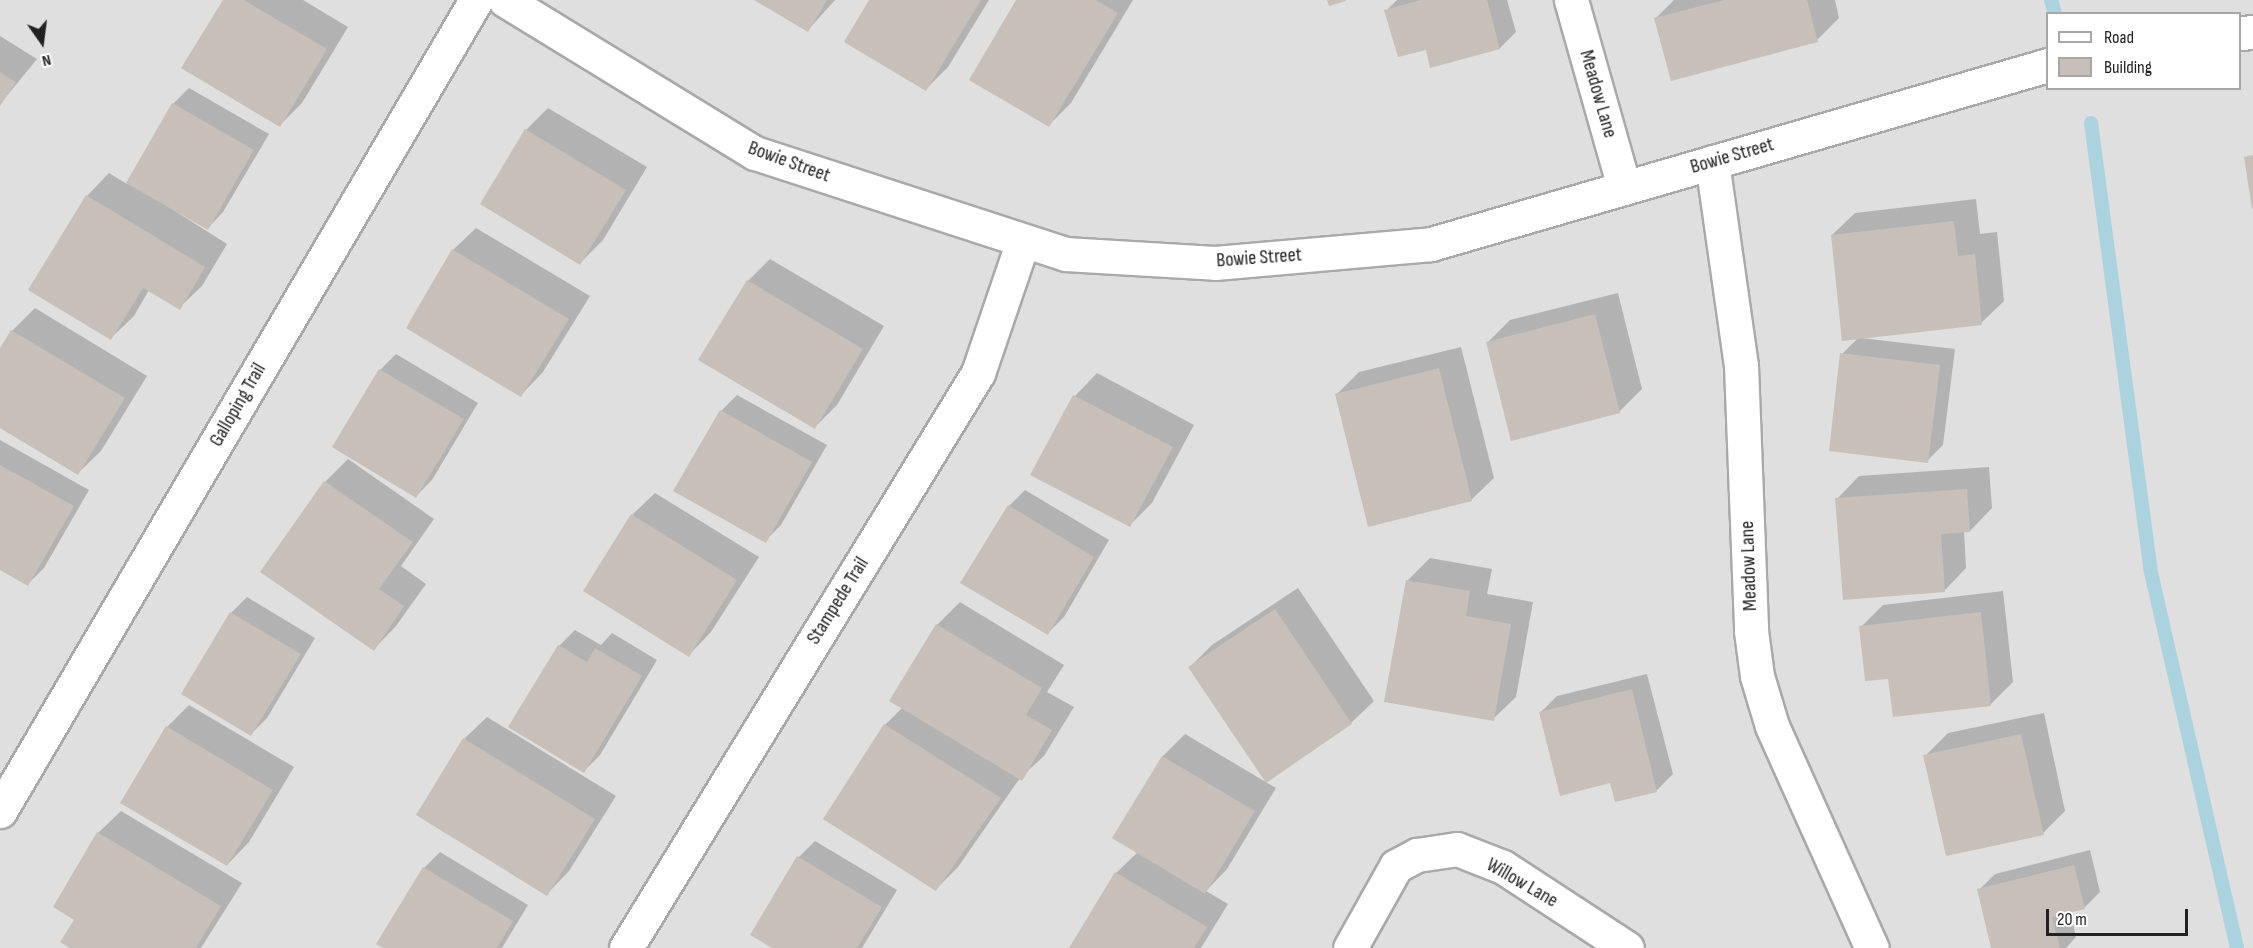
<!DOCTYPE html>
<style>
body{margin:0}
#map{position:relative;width:2253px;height:948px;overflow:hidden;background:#f2efe9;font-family:"Sofia Sans Condensed",sans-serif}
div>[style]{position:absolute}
.residential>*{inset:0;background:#e0dfdf}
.shadow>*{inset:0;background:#0003}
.stream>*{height:14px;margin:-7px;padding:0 7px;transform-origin:7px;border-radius:7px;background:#aad3df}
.building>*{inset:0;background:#c7bfb8}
.roads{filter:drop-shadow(2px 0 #a9a9a9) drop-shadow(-2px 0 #a9a9a9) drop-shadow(0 2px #a9a9a9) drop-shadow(0 -2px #a9a9a9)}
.minor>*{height:33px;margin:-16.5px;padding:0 16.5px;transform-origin:16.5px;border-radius:16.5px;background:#fff}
span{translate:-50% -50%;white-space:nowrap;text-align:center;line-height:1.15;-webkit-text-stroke:6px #fff;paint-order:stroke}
.street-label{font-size:20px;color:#222}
.legend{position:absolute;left:2046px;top:12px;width:195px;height:78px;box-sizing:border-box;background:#fff;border:2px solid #a7a7a7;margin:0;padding:8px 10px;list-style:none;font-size:18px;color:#222}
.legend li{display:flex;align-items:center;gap:12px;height:30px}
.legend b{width:30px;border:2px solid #a7a7a7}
.north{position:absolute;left:12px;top:12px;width:60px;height:60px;-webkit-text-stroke:4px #fff;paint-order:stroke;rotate:166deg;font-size:16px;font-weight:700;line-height:24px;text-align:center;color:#222}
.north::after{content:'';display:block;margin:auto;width:21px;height:27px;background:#222;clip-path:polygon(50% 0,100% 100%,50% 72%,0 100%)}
.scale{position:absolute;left:2046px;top:909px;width:142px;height:27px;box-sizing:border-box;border:3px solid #222;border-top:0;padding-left:8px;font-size:18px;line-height:21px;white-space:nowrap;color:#222;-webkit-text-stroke:4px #fff;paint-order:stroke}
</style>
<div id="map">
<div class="residential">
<div style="clip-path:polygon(evenodd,0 0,2253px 0,2253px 948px,0 948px,0 0,2048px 14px,2240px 14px,2240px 88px,2048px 88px,2048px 14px)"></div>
</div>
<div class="shadow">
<div style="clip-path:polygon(224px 0,303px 0,348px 27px,302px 103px,280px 125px)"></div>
<div style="clip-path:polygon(757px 0,835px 0,808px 30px)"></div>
<div style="clip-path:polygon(870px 0,989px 0,948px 67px,926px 89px)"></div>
<div style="clip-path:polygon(1018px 0,1133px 0,1071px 103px,1049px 125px)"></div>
<div style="clip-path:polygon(1397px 0,1507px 0,1516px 32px,1500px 48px,1427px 48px,1386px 11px)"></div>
<div style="clip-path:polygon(1674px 0,1835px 0,1839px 18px,1817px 40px,1656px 18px)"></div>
<div style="clip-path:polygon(0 36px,37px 59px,1px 103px,0 102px)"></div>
<div style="clip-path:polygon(189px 88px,269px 134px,223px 212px,208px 228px,161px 202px,227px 244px,202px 286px,179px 308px,149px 290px,134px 316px,111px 338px,87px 196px,109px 173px,127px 184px,173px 104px)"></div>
<div style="clip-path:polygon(548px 108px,647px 167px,603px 240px,580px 263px,526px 130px)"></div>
<div style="clip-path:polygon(1976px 199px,1980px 234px,1997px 232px,2004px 301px,1981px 323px,1861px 338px,1955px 349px,1943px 445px,1927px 461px,1842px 354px,1859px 337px,1832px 235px,1855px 213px)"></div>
<div style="clip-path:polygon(476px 228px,590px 296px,543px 372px,521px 395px,453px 250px)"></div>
<div style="clip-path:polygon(770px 259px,884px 326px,837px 405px,815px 427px,748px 281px)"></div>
<div style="clip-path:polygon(1618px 293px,1642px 389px,1619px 412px,1488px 342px,1510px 320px)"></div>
<div style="clip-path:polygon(35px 308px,147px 376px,101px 451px,78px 473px,0 426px,0 351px,12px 331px)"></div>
<div style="clip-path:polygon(1461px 347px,1494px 478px,1471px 500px,1336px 395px,1359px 372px)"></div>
<div style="clip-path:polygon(396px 354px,478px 403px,432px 480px,416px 496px,334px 447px,380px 370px)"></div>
<div style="clip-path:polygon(1097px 373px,1194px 425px,1152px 503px,1129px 526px,1075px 396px)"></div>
<div style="clip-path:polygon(737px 395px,827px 445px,781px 525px,765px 541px,721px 411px)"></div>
<div style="clip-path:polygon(0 440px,89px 490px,44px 568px,28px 584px,0 568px)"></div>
<div style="clip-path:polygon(348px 459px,434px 519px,401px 566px,426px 584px,396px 626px,374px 649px,262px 572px,325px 482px)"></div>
<div style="clip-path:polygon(1989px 467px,1992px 508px,1970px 531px,1964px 531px,1966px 568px,1944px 591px,1837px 499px,1859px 476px)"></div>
<div style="clip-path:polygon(1025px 490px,1109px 540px,1064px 617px,1048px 633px,1009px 506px)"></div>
<div style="clip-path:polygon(655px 493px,759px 557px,711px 632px,689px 655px,632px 515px)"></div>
<div style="clip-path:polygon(1430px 558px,1492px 569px,1487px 594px,1533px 602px,1516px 697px,1493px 719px,1408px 580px)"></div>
<div style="clip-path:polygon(1298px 588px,1374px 701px,1351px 723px,1190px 667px,1212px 645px)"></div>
<div style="clip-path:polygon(2003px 591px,2013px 682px,1990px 705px,1889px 677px,1861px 627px,1883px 605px)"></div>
<div style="clip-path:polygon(247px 597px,315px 638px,267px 718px,251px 734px,231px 613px)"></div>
<div style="clip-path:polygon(960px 602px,1064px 665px,1047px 692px,1074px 707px,1044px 756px,1020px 778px,958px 867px,936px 889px,885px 725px,902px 708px,891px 701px,937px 625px)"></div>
<div style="clip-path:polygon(575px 630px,601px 645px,612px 633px,657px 660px,600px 755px,584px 771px,559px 646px)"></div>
<div style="clip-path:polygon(1647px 674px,1673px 774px,1657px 790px,1611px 781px,1541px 712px,1557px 696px)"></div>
<div style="clip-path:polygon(189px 705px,294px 767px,249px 842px,227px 865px,167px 727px)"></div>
<div style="clip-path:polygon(2044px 713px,2065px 811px,2043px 833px,1925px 756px,1948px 733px)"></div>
<div style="clip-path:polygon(487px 717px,616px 796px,569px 871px,547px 894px,464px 739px)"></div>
<div style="clip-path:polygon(1185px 734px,1276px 788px,1227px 869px,1206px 891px,1228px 904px,1201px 948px,1071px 948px,1116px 873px,1138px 852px,1114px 837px,1163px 756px)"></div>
<div style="clip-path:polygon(121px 811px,242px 883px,201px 948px,73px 948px,98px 833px)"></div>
<div style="clip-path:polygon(815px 841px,897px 890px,862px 948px,775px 948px,799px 857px)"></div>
<div style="clip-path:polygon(2090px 850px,2100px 892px,2084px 908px,2070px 911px,2076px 937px,2066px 948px,1993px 948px,1979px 890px,1995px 874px)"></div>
<div style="clip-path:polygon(440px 852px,528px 905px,502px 948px,386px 948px,424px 868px)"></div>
</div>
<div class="stream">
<div style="left:2051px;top:0;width:15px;rotate:74deg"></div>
<div style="left:2091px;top:123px;width:449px;rotate:82.4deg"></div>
<div style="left:2150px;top:568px;width:390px;rotate:77.1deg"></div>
</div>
<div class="building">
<div style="clip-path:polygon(223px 0,244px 0,327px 49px,280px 127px,181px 68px)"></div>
<div style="clip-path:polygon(754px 0,827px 0,808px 32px)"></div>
<div style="clip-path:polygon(869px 0,981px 0,926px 91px,844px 42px)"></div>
<div style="clip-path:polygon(1016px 0,1096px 0,1118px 13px,1049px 127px,969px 80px)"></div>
<div style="clip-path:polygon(1327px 0,1346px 0,1346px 1px,1329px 6px)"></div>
<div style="clip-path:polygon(1421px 0,1487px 0,1500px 49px,1430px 68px,1426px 50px,1398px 57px,1384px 10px)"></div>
<div style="clip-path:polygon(1724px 0,1807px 0,1818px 42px,1671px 81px,1654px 18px)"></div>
<div style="clip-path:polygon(0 72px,16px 82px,0 106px)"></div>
<div style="clip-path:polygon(172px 103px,254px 150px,208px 230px,126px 183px)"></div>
<div style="clip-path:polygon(525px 129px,626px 190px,580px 265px,480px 204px)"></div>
<div style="clip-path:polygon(2253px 155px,2253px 209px,2252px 209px,2244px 157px)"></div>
<div style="clip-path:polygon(86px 195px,205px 267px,180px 310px,143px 288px,111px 340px,28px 290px)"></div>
<div style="clip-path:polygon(1954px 221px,1958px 256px,1975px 254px,1982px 325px,1842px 341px,1831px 235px)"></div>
<div style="clip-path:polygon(452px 249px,569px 319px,521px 397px,406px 328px)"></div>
<div style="clip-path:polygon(747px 280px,863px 349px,815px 429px,698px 360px)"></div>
<div style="clip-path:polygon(1595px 314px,1620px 413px,1511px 441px,1486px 342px)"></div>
<div style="clip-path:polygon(11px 330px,125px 398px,78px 475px,0 428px,0 348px)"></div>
<div style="clip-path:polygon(1840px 353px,1940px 365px,1928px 463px,1829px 451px)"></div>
<div style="clip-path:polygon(1439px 368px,1472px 501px,1368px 527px,1335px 394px)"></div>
<div style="clip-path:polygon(379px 369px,464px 419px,416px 498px,332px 447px)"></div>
<div style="clip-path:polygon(1073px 395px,1173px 447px,1130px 527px,1030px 475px)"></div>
<div style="clip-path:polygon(720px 410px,812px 462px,766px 543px,673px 491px)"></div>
<div style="clip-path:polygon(0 465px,74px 506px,28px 586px,0 570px)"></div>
<div style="clip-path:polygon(324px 481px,413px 542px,379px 589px,404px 606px,374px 651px,260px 572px)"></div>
<div style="clip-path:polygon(1967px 489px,1970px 532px,1941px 534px,1945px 592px,1843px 600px,1835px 498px)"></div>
<div style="clip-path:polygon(1008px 505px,1094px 557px,1048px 635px,960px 583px)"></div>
<div style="clip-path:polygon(631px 514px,737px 580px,689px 657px,583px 591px)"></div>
<div style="clip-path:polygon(1406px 580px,1470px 591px,1466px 616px,1511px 624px,1494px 721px,1384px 702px)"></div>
<div style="clip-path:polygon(1275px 609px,1352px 724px,1266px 783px,1188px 667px)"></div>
<div style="clip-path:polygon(230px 612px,301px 654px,251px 736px,181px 694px)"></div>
<div style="clip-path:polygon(1981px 612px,1991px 706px,1893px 717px,1888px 679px,1865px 681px,1859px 626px)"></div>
<div style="clip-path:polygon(936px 624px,1042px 688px,1026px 715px,1052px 730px,1022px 781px,889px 701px)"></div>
<div style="clip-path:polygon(558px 645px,587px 662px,595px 648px,642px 676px,584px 773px,508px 727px)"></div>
<div style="clip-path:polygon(1632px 689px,1657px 792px,1615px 802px,1610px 783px,1560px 796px,1539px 712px)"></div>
<div style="clip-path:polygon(884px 724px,1001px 798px,936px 891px,823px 819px)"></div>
<div style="clip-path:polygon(166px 726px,273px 790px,227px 866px,120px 803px)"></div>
<div style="clip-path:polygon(2021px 734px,2044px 835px,1946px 856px,1923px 755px)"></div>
<div style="clip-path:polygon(463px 738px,595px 819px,547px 896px,416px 815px)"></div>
<div style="clip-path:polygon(1162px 756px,1255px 811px,1205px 894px,1112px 838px)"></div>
<div style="clip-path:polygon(97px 832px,221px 906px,196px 948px,70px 948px,60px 942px,74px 920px,53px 907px)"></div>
<div style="clip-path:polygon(797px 856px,882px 907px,857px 948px,772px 948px,750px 935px)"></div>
<div style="clip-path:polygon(2074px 865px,2085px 909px,2052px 917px,2060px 948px,1991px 948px,1977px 889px)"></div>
<div style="clip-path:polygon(423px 867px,513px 921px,497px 948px,383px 948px,376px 944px)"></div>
<div style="clip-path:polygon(1115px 872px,1207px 927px,1194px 948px,1069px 948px)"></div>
</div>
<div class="roads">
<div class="minor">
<div style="left:505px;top:0;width:293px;rotate:31.5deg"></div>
<div style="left:755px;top:153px;width:326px;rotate:18deg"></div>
<div style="left:1065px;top:254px;width:150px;rotate:3.4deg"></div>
<div style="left:1215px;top:263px;width:217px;rotate:-5deg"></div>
<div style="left:1431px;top:244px;width:642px;rotate:-16.18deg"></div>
<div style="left:1571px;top:0;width:194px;rotate:74.2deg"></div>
<div style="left:2240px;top:33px;width:13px;rotate:-4deg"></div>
<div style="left:1712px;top:162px;width:206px;rotate:81.9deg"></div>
<div style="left:1741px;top:366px;width:265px;rotate:87.8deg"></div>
<div style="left:1751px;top:631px;width:45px;rotate:82.4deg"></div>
<div style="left:1757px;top:676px;width:52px;rotate:73.3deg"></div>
<div style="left:1772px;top:726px;width:243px;rotate:65.8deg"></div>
<div style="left:0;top:811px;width:940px;rotate:-59.59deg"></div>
<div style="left:626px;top:948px;width:674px;rotate:-58.53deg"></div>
<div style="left:978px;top:373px;width:139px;rotate:-71.2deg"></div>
<div style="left:1350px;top:948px;width:94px;rotate:-60.7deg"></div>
<div style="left:1396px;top:866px;width:24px;rotate:-28deg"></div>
<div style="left:1417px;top:855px;width:40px;rotate:-8.5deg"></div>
<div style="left:1457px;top:849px;width:49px;rotate:21.4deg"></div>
<div style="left:1503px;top:867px;width:148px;rotate:33.2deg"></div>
</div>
</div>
<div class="street-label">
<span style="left:1598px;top:94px;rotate:74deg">Meadow Lane</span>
<span style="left:1732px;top:156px;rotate:-16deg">Bowie Street</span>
<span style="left:789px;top:162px;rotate:20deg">Bowie Street</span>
<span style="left:1259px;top:258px;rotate:-4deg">Bowie Street</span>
<span style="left:238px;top:405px;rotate:-60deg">Galloping Trail</span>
<span style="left:1749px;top:566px;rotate:-92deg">Meadow Lane</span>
<span style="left:838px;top:601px;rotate:-58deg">Stampede Trail</span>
<span style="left:1522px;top:883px;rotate:30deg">Willow Lane</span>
</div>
<ul class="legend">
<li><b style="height:8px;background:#fff"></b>Road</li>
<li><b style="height:16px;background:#c7bfb8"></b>Building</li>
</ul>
<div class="north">N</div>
<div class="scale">20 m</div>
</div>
